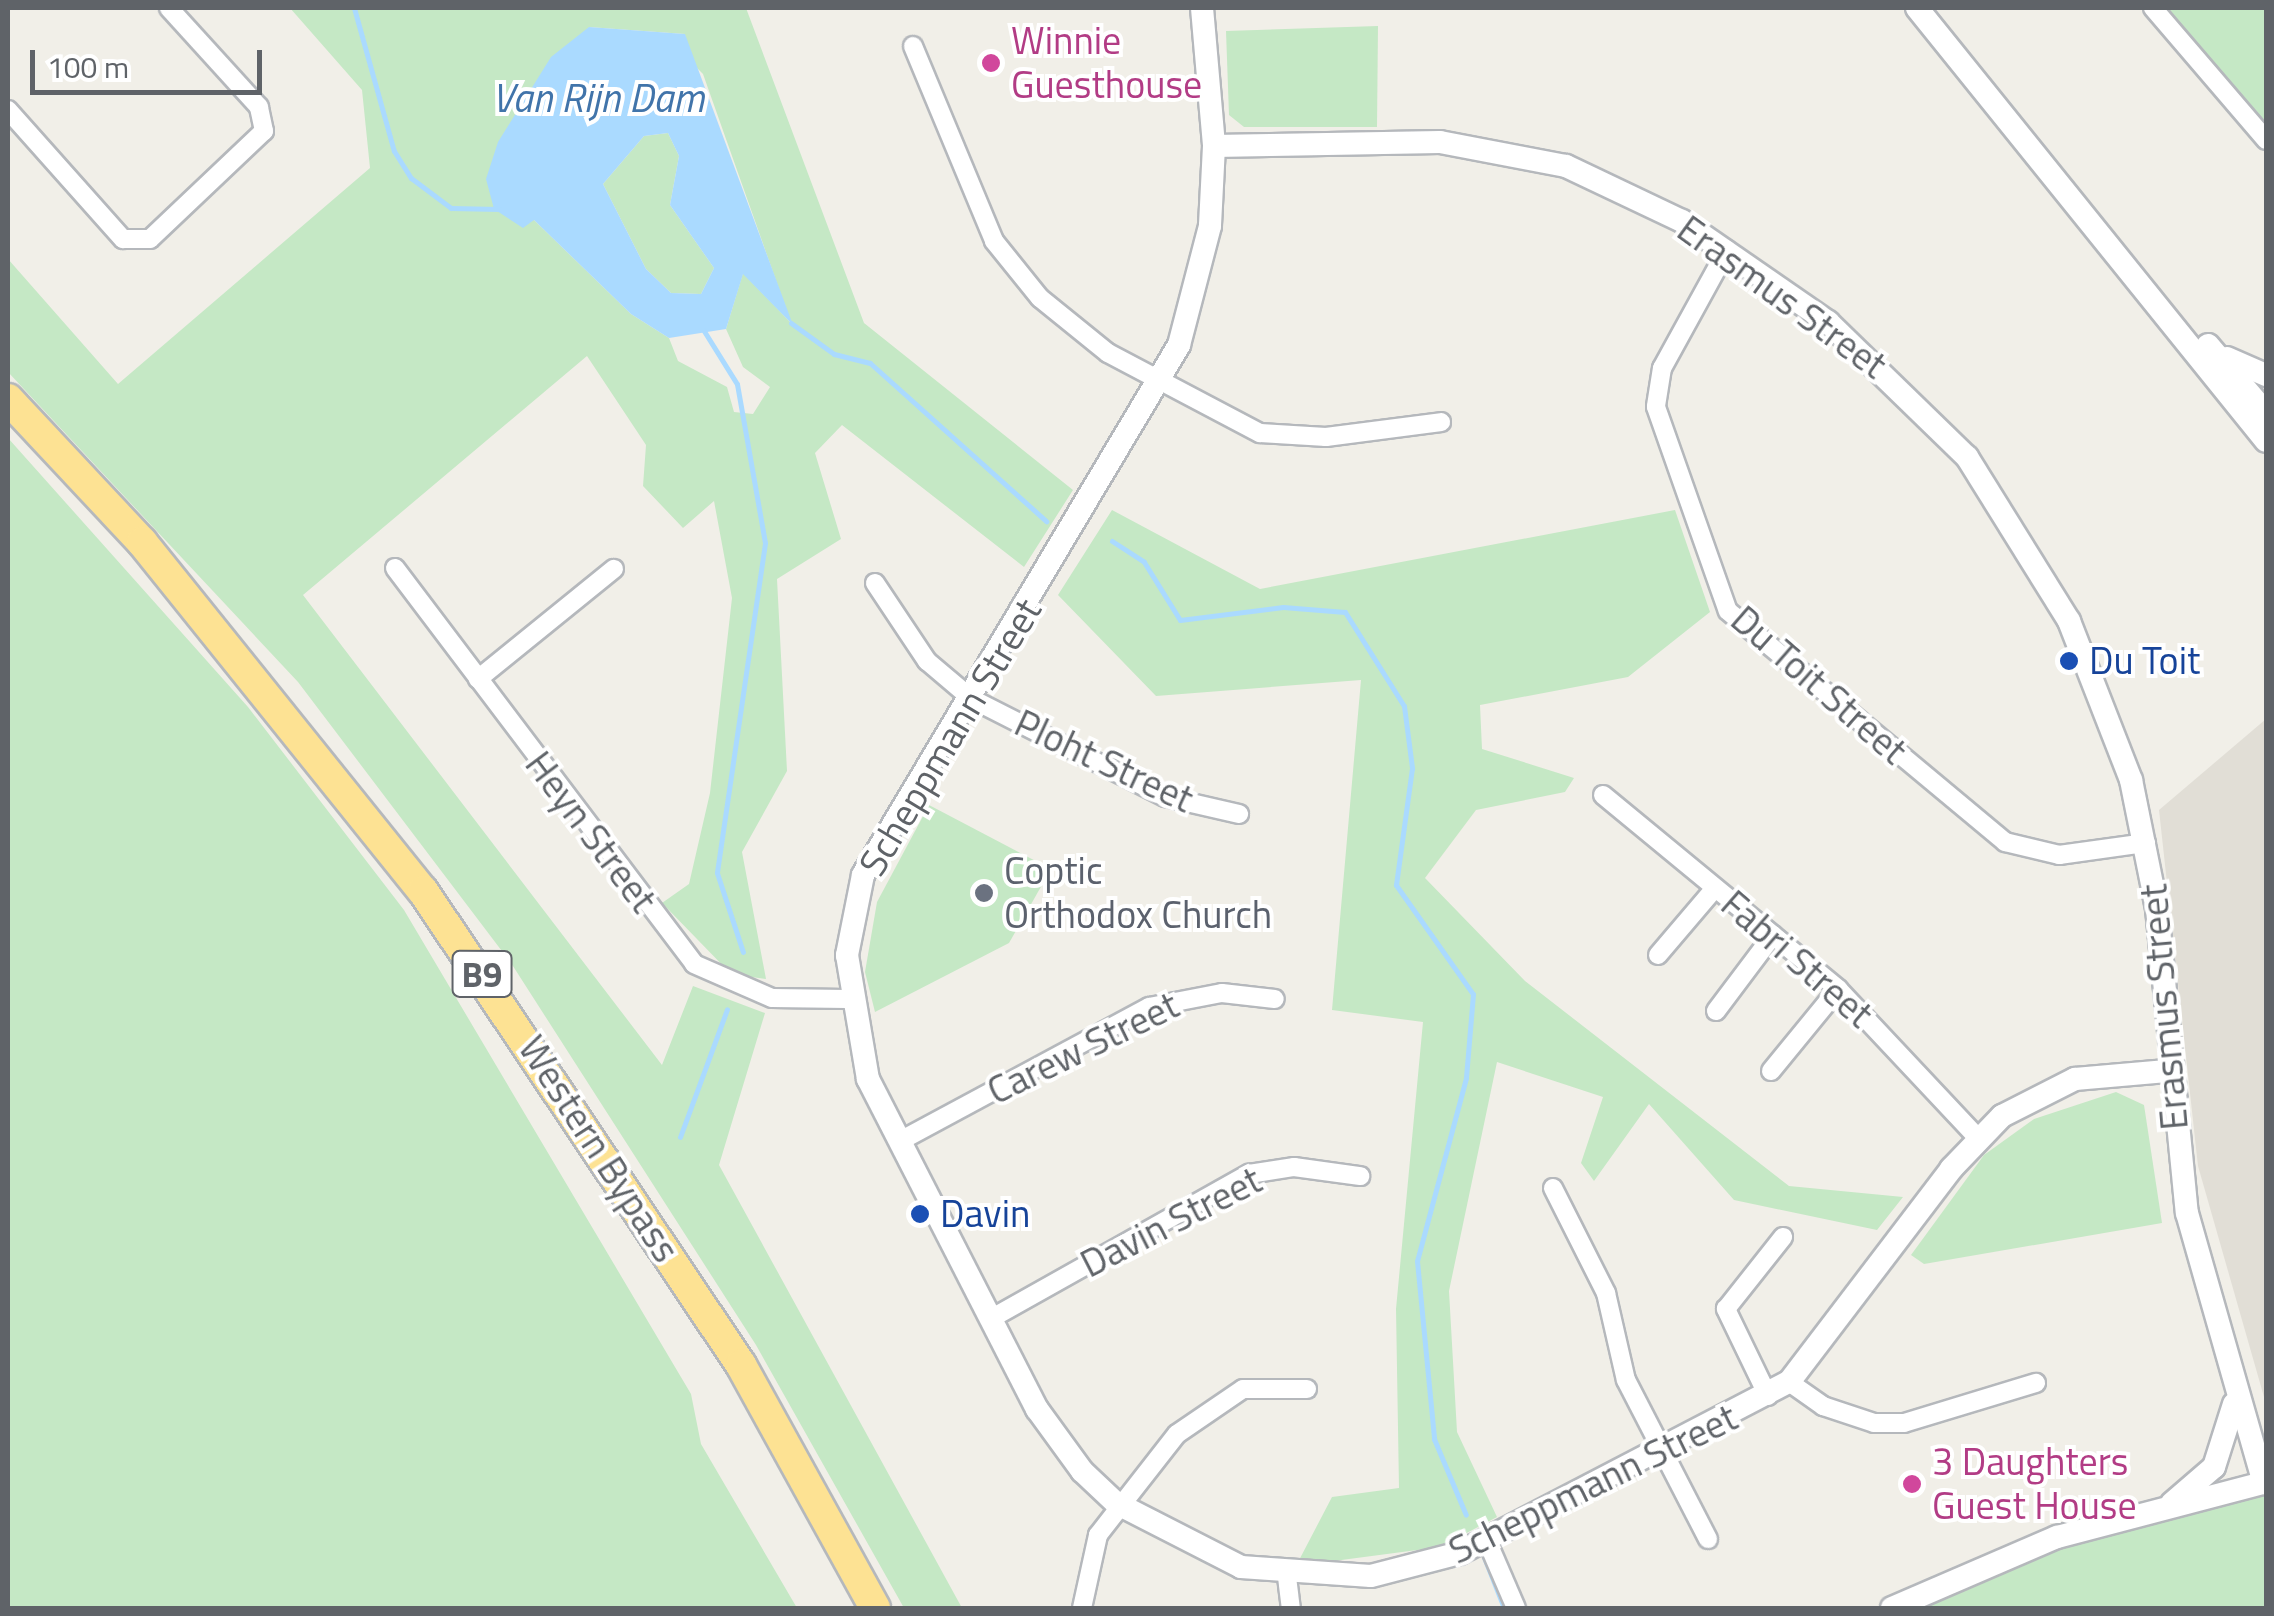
<!DOCTYPE html>
<style>
body{margin:0}
#map{position:relative;width:2274px;height:1616px;overflow:hidden;background:#f1efe8;font-family:"Titillium Web",sans-serif}
div>[style]{position:absolute}
.education>*{inset:0;background:#e1ded6}
.green>*{inset:0;background:#c5e8c5}
.water>*{inset:0;background:#aadaff}
.stream>*{height:5px;margin:-2.5px;padding:0 2.5px;transform-origin:2.5px;border-radius:2.5px;background:#aadaff}
.roads{filter:drop-shadow(2px 0 #b5b8bc) drop-shadow(-2px 0 #b5b8bc) drop-shadow(0 2px #b5b8bc) drop-shadow(0 -2px #b5b8bc)}
.street>*{height:18px;margin:-9px;padding:0 9px;transform-origin:9px;border-radius:9px;background:#fff}
.secondary>*{height:22px;margin:-11px;padding:0 11px;transform-origin:11px;border-radius:11px;background:#fff}
.highway>*{height:30px;margin:-15px;padding:0 15px;transform-origin:15px;border-radius:15px;background:#fde293}
.dots>*{width:28px;height:28px;translate:-50% -50%;box-sizing:border-box;border:5px solid #fff;border-radius:50%}
span{translate:-50% -50%;white-space:nowrap;text-align:center;line-height:1.15;-webkit-text-stroke:8px #fff;paint-order:stroke}
.shield-label span{padding:2px 8px;background:#fff;border:2px solid;border-radius:8px;-webkit-text-stroke-width:0}
.shield-label{font-size:35px;color:#5f6368;font-weight:700}
.hotel-label{font-size:38px;color:#b23c85}
.left{translate:0 -50%;text-align:left}
.street-label{font-size:38px;color:#5f6368}
.transit-label{font-size:38px;color:#164399}
.worship-label{font-size:38px;color:#5b616d}
.water-label{font-size:40px;color:#4174aa;font-style:italic}
.frame{position:absolute;inset:0;border:10px solid #5f6368;pointer-events:none}
.scale{position:absolute;left:30px;top:50px;width:232px;height:45px;box-sizing:border-box;border:5px solid #5f6368;border-top:0;padding-left:12px;font-size:30px;line-height:35px;white-space:nowrap;color:#5f6368;-webkit-text-stroke:8px #fff;paint-order:stroke}
</style>
<div id="map">
<div class="education">
<div style="clip-path:polygon(2266px 719px,2266px 1404px,2198px 1166px,2159px 810px)"></div>
</div>
<div class="green">
<div style="clip-path:polygon(evenodd,290px 8px,746px 8px,864px 323px,1073px 490px,1024px 567px,842px 425px,815px 453px,841px 539px,777px 579px,787px 771px,742px 852px,766px 979px,731px 974px,662px 903px,689px 884px,710px 793px,732px 598px,714px 501px,683px 528px,643px 486px,646px 445px,587px 356px,303px 595px,662px 1065px,693px 986px,765px 1013px,719px 1165px,962px 1608px,904px 1608px,756px 1345px,511px 963px,298px 682px,8px 372px,8px 259px,118px 384px,370px 168px,362px 90px,290px 8px,589px 27px,685px 34px,686px 57px,703px 74px,791px 323px,743px 273px,726px 329px,743px 367px,770px 387px,753px 414px,734px 412px,727px 387px,678px 361px,669px 338px,631px 314px,534px 220px,589px 27px)"></div>
<div style="clip-path:polygon(2164px 8px,2266px 8px,2266px 128px)"></div>
<div style="clip-path:polygon(1378px 26px,1377px 127px,1244px 127px,1229px 115px,1226px 31px)"></div>
<div style="clip-path:polygon(668px 133px,679px 156px,670px 205px,714px 268px,701px 294px,671px 293px,646px 269px,603px 184px,644px 136px)"></div>
<div style="clip-path:polygon(8px 438px,248px 707px,404px 910px,691px 1394px,701px 1444px,797px 1608px,8px 1608px)"></div>
<div style="clip-path:polygon(1112px 510px,1260px 589px,1675px 510px,1710px 612px,1628px 677px,1480px 705px,1482px 749px,1574px 778px,1565px 792px,1476px 810px,1425px 878px,1525px 981px,1789px 1186px,1903px 1197px,1877px 1230px,1734px 1200px,1649px 1104px,1594px 1181px,1581px 1163px,1603px 1097px,1497px 1062px,1449px 1291px,1457px 1432px,1497px 1517px,1440px 1547px,1296px 1566px,1332px 1497px,1399px 1488px,1396px 1309px,1423px 1022px,1332px 1010px,1361px 680px,1156px 696px,1058px 595px)"></div>
<div style="clip-path:polygon(929px 805px,1051px 869px,1009px 943px,875px 1012px,865px 972px,877px 902px)"></div>
<div style="clip-path:polygon(2116px 1092px,2144px 1105px,2162px 1223px,1924px 1264px,1911px 1255px,1984px 1155px,2034px 1119px)"></div>
<div style="clip-path:polygon(2266px 1482px,2266px 1608px,1892px 1608px,1977px 1568px)"></div>
</div>
<div class="water">
<div style="clip-path:polygon(evenodd,589px 27px,685px 34px,793px 325px,743px 274px,726px 329px,669px 338px,631px 314px,534px 220px,523px 228px,494px 209px,486px 179px,498px 142px,551px 57px,589px 27px,668px 133px,679px 156px,670px 205px,714px 268px,701px 294px,671px 293px,646px 269px,603px 184px,644px 136px,668px 133px)"></div>
</div>
<div class="stream">
<div style="left:354px;top:8px;width:148px;rotate:74.4deg"></div>
<div style="left:394px;top:151px;width:32px;rotate:58deg"></div>
<div style="left:411px;top:178px;width:50px;rotate:36.9deg"></div>
<div style="left:451px;top:208px;width:48px;rotate:1.2deg"></div>
<div style="left:791px;top:323px;width:53px;rotate:35.8deg"></div>
<div style="left:834px;top:354px;width:37px;rotate:14deg"></div>
<div style="left:870px;top:363px;width:237px;rotate:41.9deg"></div>
<div style="left:704px;top:331px;width:62px;rotate:58.1deg"></div>
<div style="left:737px;top:384px;width:161px;rotate:80deg"></div>
<div style="left:765px;top:543px;width:333px;rotate:98.3deg"></div>
<div style="left:717px;top:873px;width:83px;rotate:71.8deg"></div>
<div style="left:1112px;top:541px;width:38px;rotate:33deg"></div>
<div style="left:1144px;top:562px;width:68px;rotate:58.2deg"></div>
<div style="left:1180px;top:620px;width:104px;rotate:-7.2deg"></div>
<div style="left:1283px;top:607px;width:62px;rotate:4.6deg"></div>
<div style="left:1345px;top:612px;width:111px;rotate:57.9deg"></div>
<div style="left:1404px;top:706px;width:63px;rotate:82.6deg"></div>
<div style="left:1412px;top:768px;width:118px;rotate:97.8deg"></div>
<div style="left:1396px;top:885px;width:133px;rotate:54.8deg"></div>
<div style="left:1473px;top:994px;width:84px;rotate:94.8deg"></div>
<div style="left:1466px;top:1078px;width:189px;rotate:105deg"></div>
<div style="left:1417px;top:1261px;width:179px;rotate:84.5deg"></div>
<div style="left:1434px;top:1439px;width:82px;rotate:67.2deg"></div>
<div style="left:680px;top:1137px;width:136px;rotate:-69.8deg"></div>
<div style="left:1484px;top:1557px;width:55px;rotate:68.6deg"></div>
</div>
<div class="roads">
<div class="street">
<div style="left:2153px;top:8px;width:174px;rotate:49.4deg"></div>
<div style="left:913px;top:46px;width:211px;rotate:67.4deg"></div>
<div style="left:994px;top:241px;width:73px;rotate:51.1deg"></div>
<div style="left:1040px;top:298px;width:87px;rotate:39deg"></div>
<div style="left:1108px;top:353px;width:172px;rotate:27.8deg"></div>
<div style="left:1260px;top:433px;width:66px;rotate:3.5deg"></div>
<div style="left:1326px;top:437px;width:116px;rotate:-7.4deg"></div>
<div style="left:8px;top:110px;width:173px;rotate:48.3deg"></div>
<div style="left:123px;top:239px;width:27px"></div>
<div style="left:150px;top:239px;width:157px;rotate:-43.5deg"></div>
<div style="left:264px;top:131px;width:25px;rotate:-102deg"></div>
<div style="left:259px;top:107px;width:134px;rotate:-132.3deg"></div>
<div style="left:1727px;top:250px;width:135px;rotate:118.8deg"></div>
<div style="left:1662px;top:368px;width:39px;rotate:99deg"></div>
<div style="left:1656px;top:407px;width:216px;rotate:70.6deg"></div>
<div style="left:1728px;top:611px;width:361px;rotate:39.8deg"></div>
<div style="left:2005px;top:842px;width:56px;rotate:13.5deg"></div>
<div style="left:2059px;top:855px;width:88px;rotate:-7.9deg"></div>
<div style="left:395px;top:568px;width:496px;rotate:52.9deg"></div>
<div style="left:694px;top:964px;width:85px;rotate:23.6deg"></div>
<div style="left:772px;top:998px;width:75px;rotate:0.8deg"></div>
<div style="left:875px;top:583px;width:94px;rotate:56.3deg"></div>
<div style="left:927px;top:661px;width:59px;rotate:40.2deg"></div>
<div style="left:972px;top:699px;width:216px;rotate:26.9deg"></div>
<div style="left:1165px;top:797px;width:76px;rotate:12.9deg"></div>
<div style="left:478px;top:679px;width:175px;rotate:-39deg"></div>
<div style="left:1603px;top:795px;width:305px;rotate:39.5deg"></div>
<div style="left:1838px;top:989px;width:203px;rotate:46.8deg"></div>
<div style="left:1658px;top:955px;width:88px;rotate:-49.6deg"></div>
<div style="left:1716px;top:1011px;width:95px;rotate:-53.1deg"></div>
<div style="left:1771px;top:1071px;width:106px;rotate:-50.7deg"></div>
<div style="left:900px;top:1141px;width:283px;rotate:-28.3deg"></div>
<div style="left:1149px;top:1007px;width:74px;rotate:-10.9deg"></div>
<div style="left:1222px;top:993px;width:53px;rotate:6.5deg"></div>
<div style="left:1553px;top:1188px;width:118px;rotate:63.2deg"></div>
<div style="left:1606px;top:1293px;width:89px;rotate:77.1deg"></div>
<div style="left:1626px;top:1380px;width:179px;rotate:62.7deg"></div>
<div style="left:992px;top:1318px;width:295px;rotate:-29.3deg"></div>
<div style="left:1249px;top:1174px;width:46px;rotate:-8.8deg"></div>
<div style="left:1294px;top:1167px;width:67px;rotate:7.8deg"></div>
<div style="left:1789px;top:1382px;width:42px;rotate:35.2deg"></div>
<div style="left:1823px;top:1406px;width:54px;rotate:18.4deg"></div>
<div style="left:1874px;top:1423px;width:30px"></div>
<div style="left:1904px;top:1423px;width:138px;rotate:-16.9deg"></div>
<div style="left:1768px;top:1396px;width:97px;rotate:-115.8deg"></div>
<div style="left:1726px;top:1309px;width:92px;rotate:-51.6deg"></div>
<div style="left:1488px;top:1543px;width:71px;rotate:66.7deg"></div>
<div style="left:1287px;top:1577px;width:31px;rotate:83deg"></div>
<div style="left:1082px;top:1608px;width:75px;rotate:-77.6deg"></div>
<div style="left:1098px;top:1535px;width:128px;rotate:-52deg"></div>
<div style="left:1177px;top:1434px;width:80px;rotate:-34.3deg"></div>
<div style="left:1243px;top:1389px;width:64px"></div>
</div>
<div class="secondary">
<div style="left:1202px;top:8px;width:139px;rotate:85deg"></div>
<div style="left:1214px;top:146px;width:80px;rotate:92.9deg"></div>
<div style="left:1210px;top:226px;width:123px;rotate:104.6deg"></div>
<div style="left:1179px;top:345px;width:617px;rotate:120.8deg"></div>
<div style="left:863px;top:875px;width:82px;rotate:101.3deg"></div>
<div style="left:847px;top:955px;width:126px;rotate:80.4deg"></div>
<div style="left:868px;top:1079px;width:371px;rotate:62.9deg"></div>
<div style="left:1037px;top:1409px;width:77px;rotate:54deg"></div>
<div style="left:1082px;top:1471px;width:47px;rotate:43.3deg"></div>
<div style="left:1116px;top:1503px;width:140px;rotate:27.1deg"></div>
<div style="left:1241px;top:1567px;width:130px;rotate:4deg"></div>
<div style="left:1371px;top:1576px;width:92px;rotate:-14.5deg"></div>
<div style="left:1460px;top:1553px;width:371px;rotate:-27.5deg"></div>
<div style="left:1789px;top:1382px;width:268px;rotate:-52.7deg"></div>
<div style="left:1951px;top:1169px;width:74px;rotate:-46.1deg"></div>
<div style="left:2002px;top:1116px;width:82px;rotate:-26.9deg"></div>
<div style="left:2075px;top:1079px;width:92px;rotate:-5deg"></div>
<div style="left:1917px;top:8px;width:556px;rotate:51.13deg"></div>
<div style="left:1214px;top:146px;width:226px;rotate:-1deg"></div>
<div style="left:1440px;top:142px;width:128px;rotate:10.8deg"></div>
<div style="left:1566px;top:166px;width:128px;rotate:25.4deg"></div>
<div style="left:1682px;top:221px;width:178px;rotate:34.7deg"></div>
<div style="left:1828px;top:322px;width:194px;rotate:44.2deg"></div>
<div style="left:1967px;top:457px;width:193px;rotate:58.1deg"></div>
<div style="left:2069px;top:621px;width:171px;rotate:68.7deg"></div>
<div style="left:2131px;top:780px;width:132px;rotate:78.6deg"></div>
<div style="left:2157px;top:909px;width:305px;rotate:84.4deg"></div>
<div style="left:2187px;top:1213px;width:281px;rotate:74.1deg"></div>
<div style="left:2208px;top:345px;width:89px;rotate:49.5deg"></div>
<div style="left:2227px;top:358px;width:43px;rotate:23.6deg"></div>
<div style="left:2172px;top:1503px;width:55px;rotate:-40.6deg"></div>
<div style="left:2214px;top:1467px;width:66px;rotate:-72.4deg"></div>
<div style="left:1892px;top:1608px;width:180px;rotate:-23.3deg"></div>
<div style="left:2057px;top:1537px;width:216px;rotate:-14.7deg"></div>
</div>
<div class="highway">
<div style="left:8px;top:399px;width:196px;rotate:46.9deg"></div>
<div style="left:142px;top:542px;width:448px;rotate:51.2deg"></div>
<div style="left:423px;top:891px;width:571px;rotate:56.14deg"></div>
<div style="left:741px;top:1365px;width:277px;rotate:61.1deg"></div>
</div>
</div>
<div class="dots">
<div style="left:991px;top:63px;background:#d1479c"></div>
<div style="left:2069px;top:661px;background:#1a4fb4"></div>
<div style="left:984px;top:893px;background:#6b7280"></div>
<div style="left:920px;top:1214px;background:#1a4fb4"></div>
<div style="left:1912px;top:1484px;background:#d1479c"></div>
</div>
<div class="shield-label">
<span style="left:482px;top:974px">B9</span>
</div>
<div class="hotel-label">
<span class="left" style="left:1011px;top:63px">Winnie<br>Guesthouse</span>
<span class="left" style="left:1932px;top:1484px">3 Daughters<br>Guest House</span>
</div>
<div class="street-label">
<span style="left:1782px;top:297px;rotate:36deg">Erasmus Street</span>
<span style="left:1819px;top:685px;rotate:41deg">Du Toit Street</span>
<span style="left:950px;top:737px;rotate:-59deg">Scheppmann Street</span>
<span style="left:1104px;top:761px;rotate:25deg">Ploht Street</span>
<span style="left:591px;top:832px;rotate:53deg">Heyn Street</span>
<span style="left:1797px;top:959px;rotate:41deg">Fabri Street</span>
<span style="left:2164px;top:1007px;rotate:-95deg">Erasmus Street</span>
<span style="left:1083px;top:1048px;rotate:-26deg">Carew Street</span>
<span style="left:599px;top:1149px;rotate:57deg">Western Bypass</span>
<span style="left:1171px;top:1222px;rotate:-27deg">Davin Street</span>
<span style="left:1593px;top:1484px;rotate:-26deg">Scheppmann Street</span>
</div>
<div class="transit-label">
<span class="left" style="left:2089px;top:661px">Du Toit</span>
<span class="left" style="left:940px;top:1214px">Davin</span>
</div>
<div class="worship-label">
<span class="left" style="left:1004px;top:893px">Coptic<br>Orthodox Church</span>
</div>
<div class="water-label">
<span style="left:598px;top:98px">Van Rijn Dam</span>
</div>
<div class="frame"></div>
<div class="scale">100 m</div>
</div>
